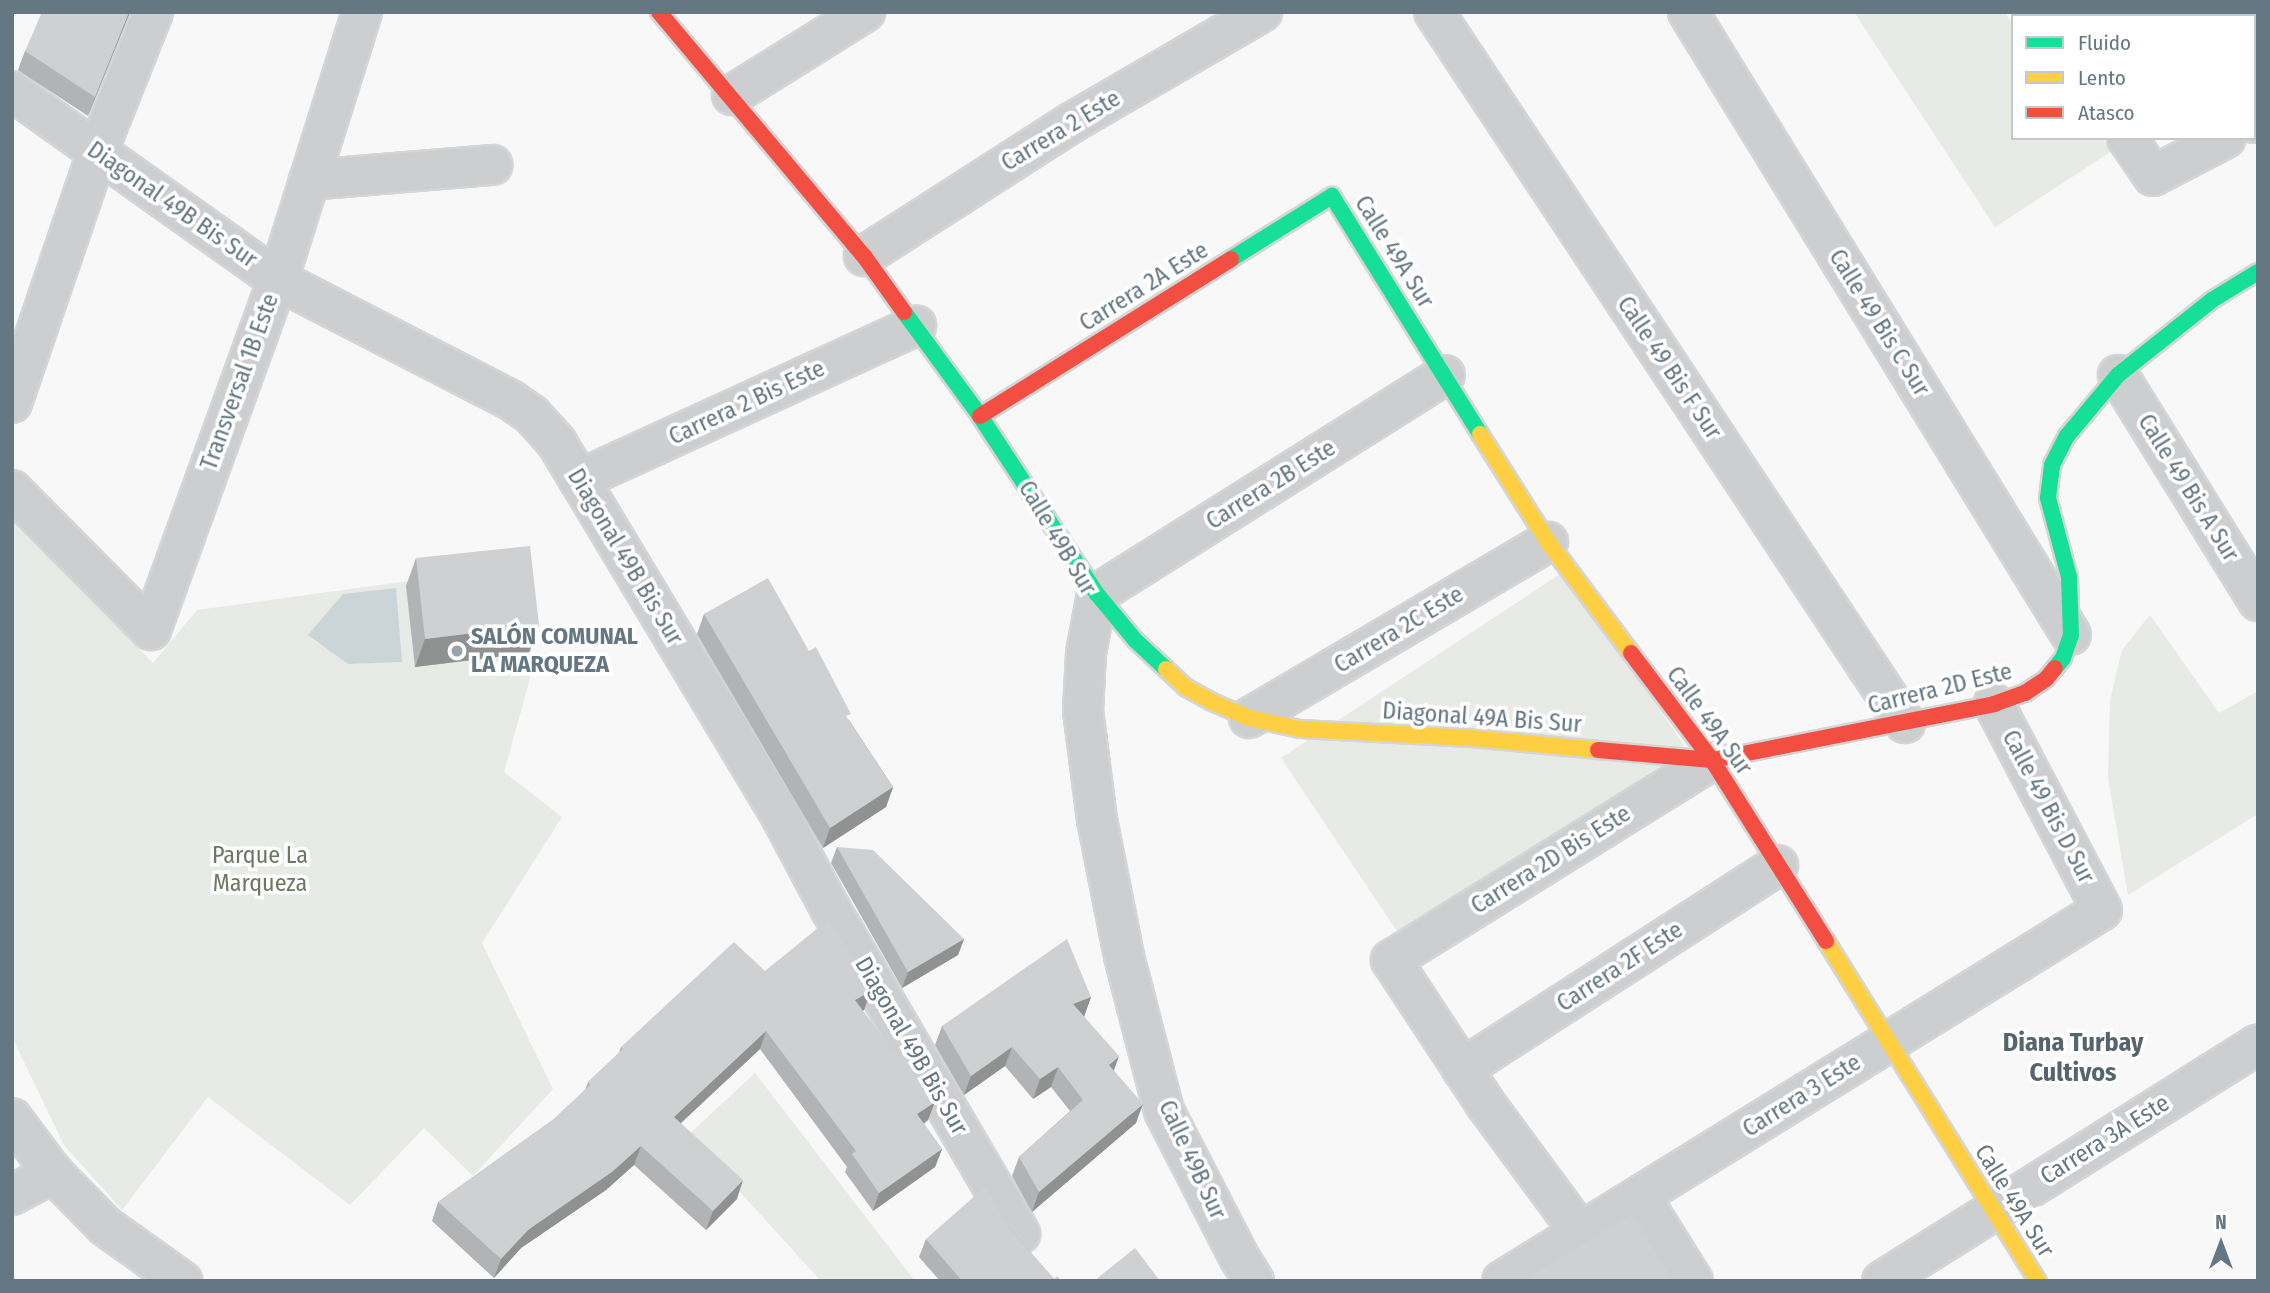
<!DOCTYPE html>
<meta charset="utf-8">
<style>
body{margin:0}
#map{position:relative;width:2270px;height:1293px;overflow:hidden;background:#f8f8f8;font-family:"Fira Sans Condensed",sans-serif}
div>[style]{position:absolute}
.green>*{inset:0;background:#e7eae5}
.water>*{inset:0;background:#cbd5d7}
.roads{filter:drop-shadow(2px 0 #d4d5d6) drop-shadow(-2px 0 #d4d5d6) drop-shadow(0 2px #d4d5d6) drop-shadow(0 -2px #d4d5d6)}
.street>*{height:38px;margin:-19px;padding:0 19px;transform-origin:19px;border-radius:19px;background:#cdcecf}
.fast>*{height:16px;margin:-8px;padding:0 8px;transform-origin:8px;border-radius:8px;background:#16e098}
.slow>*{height:16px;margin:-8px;padding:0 8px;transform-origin:8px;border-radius:8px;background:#ffcf43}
.jam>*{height:16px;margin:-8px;padding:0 8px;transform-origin:8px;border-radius:8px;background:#f24e42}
.wall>*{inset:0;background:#b1b3b4}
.shaded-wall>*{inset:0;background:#909292}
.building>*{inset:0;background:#ced0d1}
.dots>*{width:19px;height:19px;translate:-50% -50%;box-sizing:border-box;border:4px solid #fff;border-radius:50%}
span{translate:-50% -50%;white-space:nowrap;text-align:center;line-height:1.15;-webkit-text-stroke:7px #fff;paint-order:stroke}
.street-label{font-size:24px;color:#647782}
.poi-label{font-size:24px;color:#647782;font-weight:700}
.left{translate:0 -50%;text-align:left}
.park-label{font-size:24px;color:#697a63}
.neighbourhood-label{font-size:26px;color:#56646d;font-weight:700}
.frame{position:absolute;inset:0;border:14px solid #647782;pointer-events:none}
.legend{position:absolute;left:2011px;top:14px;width:245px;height:126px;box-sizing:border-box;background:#fff;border:2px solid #c1c9cd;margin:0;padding:9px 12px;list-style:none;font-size:21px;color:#647782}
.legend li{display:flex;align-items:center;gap:14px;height:35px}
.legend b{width:35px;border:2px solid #c1c9cd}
.north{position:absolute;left:2186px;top:1209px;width:70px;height:70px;-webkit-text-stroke:5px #fff;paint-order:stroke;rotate:0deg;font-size:19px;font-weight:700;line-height:28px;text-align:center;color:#647782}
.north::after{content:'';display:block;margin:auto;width:24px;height:32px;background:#647782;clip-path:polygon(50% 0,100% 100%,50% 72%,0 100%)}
</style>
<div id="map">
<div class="green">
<div style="clip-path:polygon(1854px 12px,2004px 12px,2013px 23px,2013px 138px,2102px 138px,2112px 151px,1995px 227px)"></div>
<div style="clip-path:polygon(12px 518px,153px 663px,197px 610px,524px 565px,533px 668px,504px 772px,562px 817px,482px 943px,553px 1089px,473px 1176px,424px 1128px,350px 1205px,208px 1097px,122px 1210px,64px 1145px,12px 1037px)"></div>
<div style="clip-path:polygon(1566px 570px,1686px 749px,1401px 937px,1281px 758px)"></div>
<div style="clip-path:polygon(2150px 615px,2219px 713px,2258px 691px,2258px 814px,2128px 895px,2108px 778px,2110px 700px,2122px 650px)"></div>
<div style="clip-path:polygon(755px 1073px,915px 1281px,821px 1281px,688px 1135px)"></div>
</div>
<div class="water">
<div style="clip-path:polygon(396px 588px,402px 662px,348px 664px,308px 635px,343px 594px)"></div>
</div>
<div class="roads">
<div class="street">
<div style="left:1434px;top:12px;width:853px;rotate:56.48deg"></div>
<div style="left:1688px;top:12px;width:731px;rotate:58.42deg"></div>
<div style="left:2053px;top:16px;width:6px;rotate:-39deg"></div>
<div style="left:12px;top:91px;width:326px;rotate:35.4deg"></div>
<div style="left:278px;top:280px;width:263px;rotate:27.3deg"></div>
<div style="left:512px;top:401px;width:24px;rotate:35deg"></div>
<div style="left:532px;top:415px;width:38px;rotate:48deg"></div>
<div style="left:557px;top:443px;width:435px;rotate:59deg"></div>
<div style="left:781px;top:816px;width:106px;rotate:62deg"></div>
<div style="left:831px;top:910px;width:375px;rotate:59.7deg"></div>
<div style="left:732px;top:95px;width:157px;rotate:-32deg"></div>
<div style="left:2254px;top:123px;width:4px;rotate:-27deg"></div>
<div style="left:2127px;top:138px;width:46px;rotate:55.6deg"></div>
<div style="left:2153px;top:176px;width:82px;rotate:-27.5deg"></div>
<div style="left:309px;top:180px;width:184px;rotate:-4.7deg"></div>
<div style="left:864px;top:256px;width:246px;rotate:-32.7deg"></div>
<div style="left:1071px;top:123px;width:221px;rotate:-30.2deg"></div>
<div style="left:2118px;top:375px;width:266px;rotate:58.2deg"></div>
<div style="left:12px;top:403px;width:264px;rotate:-71.2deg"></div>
<div style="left:97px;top:153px;width:152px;rotate:-68.3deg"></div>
<div style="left:579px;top:480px;width:371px;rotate:-24.6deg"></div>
<div style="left:12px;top:490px;width:197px;rotate:45.2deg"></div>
<div style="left:151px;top:630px;width:372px;rotate:-70.1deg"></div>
<div style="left:278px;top:280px;width:281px;rotate:-72.6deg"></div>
<div style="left:1249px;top:718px;width:347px;rotate:-30.5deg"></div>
<div style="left:1462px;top:1069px;width:376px;rotate:-32.8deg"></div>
<div style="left:12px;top:1118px;width:69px;rotate:53.3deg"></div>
<div style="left:53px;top:1173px;width:74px;rotate:45.5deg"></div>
<div style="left:105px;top:1226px;width:95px;rotate:35.5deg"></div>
<div style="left:12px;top:1195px;width:47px;rotate:-28.2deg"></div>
<div style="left:1640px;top:1196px;width:100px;rotate:58.1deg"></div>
<div style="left:1580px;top:1232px;width:160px;rotate:-126.4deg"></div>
<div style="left:1485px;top:1103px;width:171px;rotate:-123.3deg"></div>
<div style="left:1391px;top:960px;width:378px;rotate:-31.9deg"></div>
<div style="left:1254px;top:1281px;width:28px;rotate:-122deg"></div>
<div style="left:1239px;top:1257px;width:164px;rotate:-117.2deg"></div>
<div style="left:1164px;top:1111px;width:160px;rotate:-104.5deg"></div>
<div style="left:1124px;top:956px;width:139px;rotate:-101.2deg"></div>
<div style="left:1097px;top:820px;width:110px;rotate:-97.3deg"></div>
<div style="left:1083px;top:711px;width:58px;rotate:-87deg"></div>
<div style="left:1086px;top:653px;width:60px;rotate:-79.4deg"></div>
<div style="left:1097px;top:594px;width:411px;rotate:-32.2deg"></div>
<div style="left:1502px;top:1281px;width:705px;rotate:-31.73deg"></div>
<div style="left:2102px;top:910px;width:233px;rotate:-117.7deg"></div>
<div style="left:1882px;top:1281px;width:444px;rotate:-32.2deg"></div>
</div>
<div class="fast">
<div style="left:1231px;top:259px;width:119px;rotate:-32deg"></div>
<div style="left:1332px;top:196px;width:280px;rotate:58.1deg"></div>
<div style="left:904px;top:312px;width:129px;rotate:53.8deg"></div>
<div style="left:980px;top:416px;width:213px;rotate:56.7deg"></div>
<div style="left:1097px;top:594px;width:60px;rotate:50.4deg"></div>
<div style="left:1135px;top:640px;width:42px;rotate:43.1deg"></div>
<div style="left:2055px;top:668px;width:13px;rotate:-51deg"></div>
<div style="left:2063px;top:658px;width:24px;rotate:-71deg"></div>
<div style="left:2071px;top:635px;width:58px;rotate:-92deg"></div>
<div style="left:2069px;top:577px;width:82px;rotate:-104.9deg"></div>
<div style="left:2048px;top:498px;width:33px;rotate:-83deg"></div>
<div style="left:2052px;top:465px;width:33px;rotate:-63deg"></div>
<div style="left:2067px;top:436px;width:80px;rotate:-50.1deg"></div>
<div style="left:2118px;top:375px;width:120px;rotate:-38.6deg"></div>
<div style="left:2212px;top:300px;width:54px;rotate:-31.3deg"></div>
</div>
<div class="slow">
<div style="left:1480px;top:434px;width:128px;rotate:57.8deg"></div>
<div style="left:1548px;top:542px;width:139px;rotate:53.2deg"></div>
<div style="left:1166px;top:669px;width:26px;rotate:43deg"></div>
<div style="left:1185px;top:687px;width:31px;rotate:29deg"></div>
<div style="left:1212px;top:702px;width:40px;rotate:23.4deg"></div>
<div style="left:1249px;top:718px;width:52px;rotate:12.2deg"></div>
<div style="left:1300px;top:729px;width:171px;rotate:3deg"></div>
<div style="left:1471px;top:738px;width:128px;rotate:5.4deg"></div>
<div style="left:1826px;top:941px;width:401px;rotate:58.1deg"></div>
</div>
<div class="jam">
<div style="left:659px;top:12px;width:319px;rotate:50deg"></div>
<div style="left:864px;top:256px;width:69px;rotate:54.5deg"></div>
<div style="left:980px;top:416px;width:296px;rotate:-32deg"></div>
<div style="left:1631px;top:653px;width:134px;rotate:52.9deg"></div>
<div style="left:1712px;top:760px;width:214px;rotate:57.8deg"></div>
<div style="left:1598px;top:750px;width:114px;rotate:5deg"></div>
<div style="left:1712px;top:760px;width:288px;rotate:-11.2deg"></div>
<div style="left:1994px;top:704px;width:33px;rotate:-20deg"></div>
<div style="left:2025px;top:693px;width:25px;rotate:-34deg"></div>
<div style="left:2046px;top:679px;width:14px;rotate:-51deg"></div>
</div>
</div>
<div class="wall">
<div style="clip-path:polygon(130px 12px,88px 116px,18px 70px,25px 51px)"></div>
<div style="clip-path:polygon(416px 558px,529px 653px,415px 667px,406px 586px)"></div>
<div style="clip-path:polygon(704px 614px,849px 720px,893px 787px,886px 807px,823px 848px,697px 634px)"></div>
<div style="clip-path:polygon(837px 847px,964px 939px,958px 955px,902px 988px,831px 863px)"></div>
<div style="clip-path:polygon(765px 971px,871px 991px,864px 1010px,862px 1011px,928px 1120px,924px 1124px,942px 1149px,935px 1167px,873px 1211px,845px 1172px,847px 1167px,760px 1049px,681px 1123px,737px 1199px,706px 1230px,634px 1165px,606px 1190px,521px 1248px,494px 1278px,432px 1221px,438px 1202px,554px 1119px,585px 1090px,588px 1082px,619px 1053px,621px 1047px)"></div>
<div style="clip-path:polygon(1091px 997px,1084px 1016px,1114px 1070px,1136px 1123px,1032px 1212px,1012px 1176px,1019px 1157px,1070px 1111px,1051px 1087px,1033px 1099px,1005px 1066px,964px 1095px,935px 1045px,942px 1026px)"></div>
<div style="clip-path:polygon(1008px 1227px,1054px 1279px,1062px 1281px,940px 1281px,919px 1257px,926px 1239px)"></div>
</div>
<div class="shaded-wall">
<div style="clip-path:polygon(129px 12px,130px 12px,88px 116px,95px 97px)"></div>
<div style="clip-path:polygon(539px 625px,529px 653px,415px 667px,425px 639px)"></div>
<div style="clip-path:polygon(893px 787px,886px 807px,823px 848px,830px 828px)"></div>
<div style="clip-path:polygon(964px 939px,958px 955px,902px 988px,908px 972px)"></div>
<div style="clip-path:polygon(871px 991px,864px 1010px,848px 1019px,855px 1000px)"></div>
<div style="clip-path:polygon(1091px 997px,1084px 1017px,1073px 1004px)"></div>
<div style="clip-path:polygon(766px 1031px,760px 1049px,667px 1136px,674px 1117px)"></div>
<div style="clip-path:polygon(1012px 1047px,1005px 1066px,964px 1095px,971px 1076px)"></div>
<div style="clip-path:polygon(1119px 1056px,1112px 1076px,1109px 1065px)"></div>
<div style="clip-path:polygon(1058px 1067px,1051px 1087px,1033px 1099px,1040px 1079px)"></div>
<div style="clip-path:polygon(935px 1102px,928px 1120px,910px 1133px,917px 1114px)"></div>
<div style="clip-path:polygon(1143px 1104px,1136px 1123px,1032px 1212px,1039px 1192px)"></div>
<div style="clip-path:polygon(641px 1146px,634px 1165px,606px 1190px,521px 1248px,494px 1278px,501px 1259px,528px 1230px)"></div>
<div style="clip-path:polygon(942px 1149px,935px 1167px,873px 1211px,879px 1193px)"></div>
<div style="clip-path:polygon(743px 1180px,737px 1199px,706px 1230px,713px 1211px)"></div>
</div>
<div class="building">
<div style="clip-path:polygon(42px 12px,129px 12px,95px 97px,25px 51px)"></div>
<div style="clip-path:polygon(530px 546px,539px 625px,425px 639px,416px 558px)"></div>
<div style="clip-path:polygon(768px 578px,809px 651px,816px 647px,851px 714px,846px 716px,893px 787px,830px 828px,704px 614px)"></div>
<div style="clip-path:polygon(837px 847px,873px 850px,964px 939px,908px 972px)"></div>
<div style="clip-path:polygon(829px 919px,871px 991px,855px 1000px,898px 1058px,906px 1052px,935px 1102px,917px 1114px,942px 1149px,879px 1193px,852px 1154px,856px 1151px,766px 1031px,674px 1117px,743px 1180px,713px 1211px,641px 1146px,612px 1172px,528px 1230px,501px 1259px,438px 1202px,554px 1119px,590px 1085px,588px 1082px,623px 1049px,621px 1047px,734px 942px,765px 971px)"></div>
<div style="clip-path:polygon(1067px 939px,1091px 997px,1073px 1004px,1119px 1056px,1109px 1065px,1143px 1104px,1039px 1192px,1019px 1157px,1083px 1100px,1058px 1067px,1040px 1079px,1012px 1047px,971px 1076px,942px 1026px)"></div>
<div style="clip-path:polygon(985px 1187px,1008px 1227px,1054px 1279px,1057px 1276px,1062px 1281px,962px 1281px,926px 1239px)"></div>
<div style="clip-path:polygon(1632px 1214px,1673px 1281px,1523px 1281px)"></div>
<div style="clip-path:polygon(1135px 1248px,1160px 1281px,1094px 1281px)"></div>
</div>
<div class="dots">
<div style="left:457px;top:651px;background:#98a4ab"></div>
</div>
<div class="street-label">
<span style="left:1061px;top:131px;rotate:-31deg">Carrera 2 Este</span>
<span style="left:172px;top:205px;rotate:35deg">Diagonal 49B Bis Sur</span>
<span style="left:1394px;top:252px;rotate:58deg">Calle 49A Sur</span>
<span style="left:1144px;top:287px;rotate:-32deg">Carrera 2A Este</span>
<span style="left:1879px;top:323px;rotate:58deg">Calle 49 Bis C Sur</span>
<span style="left:1669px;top:368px;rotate:56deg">Calle 49 Bis F Sur</span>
<span style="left:240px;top:382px;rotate:-70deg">Transversal 1B Este</span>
<span style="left:747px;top:403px;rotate:-25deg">Carrera 2 Bis Este</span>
<span style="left:1271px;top:485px;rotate:-32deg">Carrera 2B Este</span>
<span style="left:2188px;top:488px;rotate:58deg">Calle 49 Bis A Sur</span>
<span style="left:1057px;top:538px;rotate:59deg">Calle 49B Sur</span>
<span style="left:625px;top:557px;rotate:59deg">Diagonal 49B Bis Sur</span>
<span style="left:1399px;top:630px;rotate:-31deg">Carrera 2C Este</span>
<span style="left:1940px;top:689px;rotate:-14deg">Carrera 2D Este</span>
<span style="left:1482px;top:718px;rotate:4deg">Diagonal 49A Bis Sur</span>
<span style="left:1709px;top:721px;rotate:54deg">Calle 49A Sur</span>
<span style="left:2048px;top:807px;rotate:62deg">Calle 49 Bis D Sur</span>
<span style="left:1551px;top:860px;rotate:-32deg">Carrera 2D Bis Este</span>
<span style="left:1620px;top:967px;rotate:-33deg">Carrera 2F Este</span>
<span style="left:911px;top:1046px;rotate:60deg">Diagonal 49B Bis Sur</span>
<span style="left:1802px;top:1096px;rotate:-32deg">Carrera 3 Este</span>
<span style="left:2105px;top:1140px;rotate:-32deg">Carrera 3A Este</span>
<span style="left:1192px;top:1160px;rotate:65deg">Calle 49B Sur</span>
<span style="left:2014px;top:1201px;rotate:58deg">Calle 49A Sur</span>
</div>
<div class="poi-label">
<span class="left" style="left:471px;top:651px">SALÓN COMUNAL<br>LA MARQUEZA</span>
</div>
<div class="park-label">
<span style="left:260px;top:870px">Parque La<br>Marqueza</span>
</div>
<div class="neighbourhood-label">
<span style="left:2073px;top:1058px">Diana Turbay<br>Cultivos</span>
</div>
<div class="frame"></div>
<ul class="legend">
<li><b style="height:9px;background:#16e098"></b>Fluido</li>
<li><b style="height:9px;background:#ffcf43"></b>Lento</li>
<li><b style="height:9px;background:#f24e42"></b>Atasco</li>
</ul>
<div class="north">N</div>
</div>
